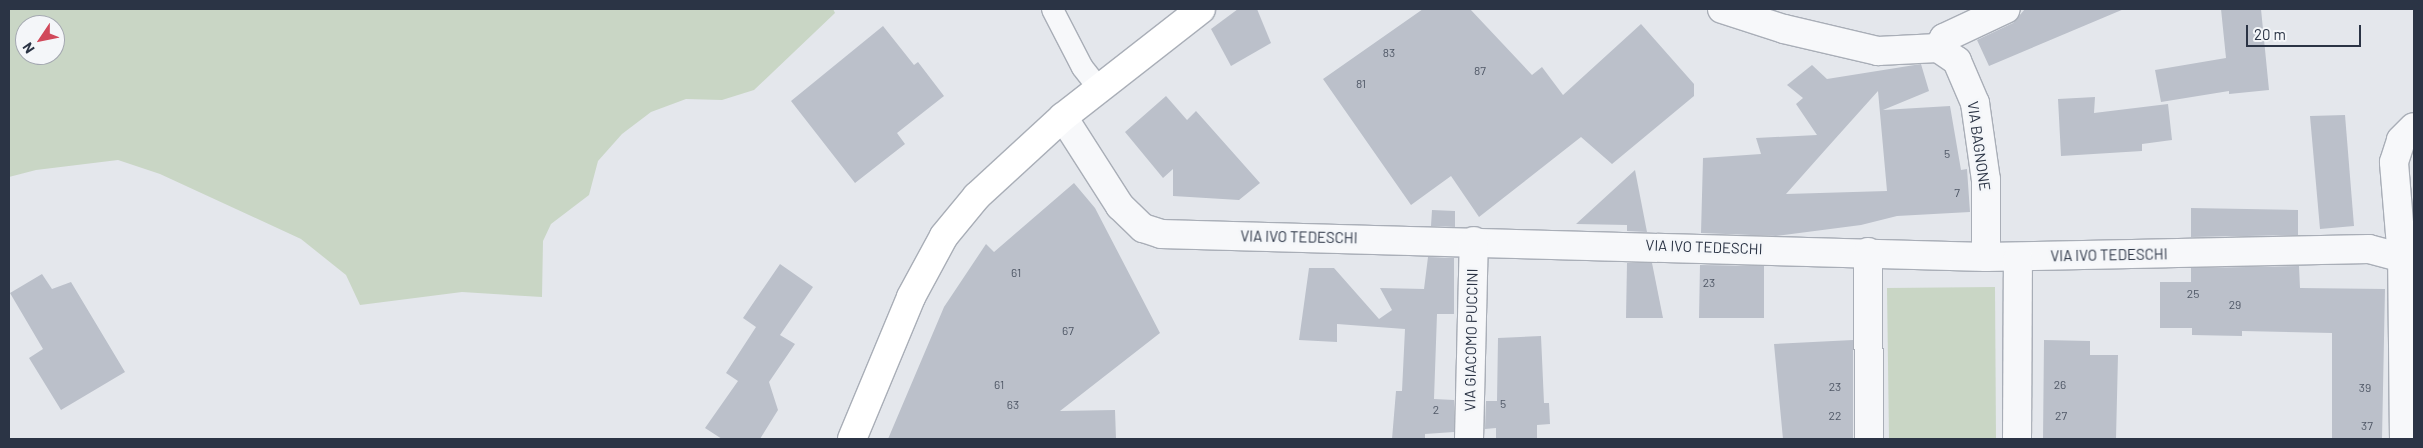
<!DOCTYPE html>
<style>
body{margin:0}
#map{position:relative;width:2423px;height:448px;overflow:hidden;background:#e4e7ec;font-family:Barlow,sans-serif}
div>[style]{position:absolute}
.green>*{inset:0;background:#c9d6c5}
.building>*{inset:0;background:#bbc0ca}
.roads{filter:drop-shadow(1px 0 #a9aeb7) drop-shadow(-1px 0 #a9aeb7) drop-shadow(0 1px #a9aeb7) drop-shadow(0 -1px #a9aeb7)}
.lane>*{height:21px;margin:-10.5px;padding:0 10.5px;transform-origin:10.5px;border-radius:10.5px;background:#f7f8fa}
.street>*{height:28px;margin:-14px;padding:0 14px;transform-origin:14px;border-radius:14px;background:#f7f8fa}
.secondary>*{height:28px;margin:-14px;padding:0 14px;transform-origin:14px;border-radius:14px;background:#fff}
span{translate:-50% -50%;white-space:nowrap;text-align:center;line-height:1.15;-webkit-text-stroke:5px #f4f6f9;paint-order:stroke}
.number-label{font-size:12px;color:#4f5766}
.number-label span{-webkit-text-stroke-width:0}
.street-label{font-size:15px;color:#2b3445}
.frame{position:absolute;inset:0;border:10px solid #2b3445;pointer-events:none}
.north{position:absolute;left:15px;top:15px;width:50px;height:50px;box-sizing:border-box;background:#f4f6f9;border:1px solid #a4a8b1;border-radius:50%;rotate:236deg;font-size:14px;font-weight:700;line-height:20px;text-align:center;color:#2b3445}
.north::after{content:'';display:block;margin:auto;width:18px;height:22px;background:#d1495b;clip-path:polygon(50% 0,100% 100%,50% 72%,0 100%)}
.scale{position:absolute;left:2246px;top:25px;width:115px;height:22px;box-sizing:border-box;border:2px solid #2b3445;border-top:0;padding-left:6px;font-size:15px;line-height:18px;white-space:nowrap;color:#2b3445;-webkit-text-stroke:4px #f4f6f9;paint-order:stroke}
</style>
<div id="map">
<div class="green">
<div style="clip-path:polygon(evenodd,9px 9px,833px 9px,835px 13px,754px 90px,722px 100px,686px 99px,651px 112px,622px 134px,598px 161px,589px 195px,551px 224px,543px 241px,542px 297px,462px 292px,360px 305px,346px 275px,301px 239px,160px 174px,118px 160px,36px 170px,9px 177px,9px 9px,25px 25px,55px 25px,55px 55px,25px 55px,25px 25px)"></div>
<div style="clip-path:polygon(1995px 287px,1996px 439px,1889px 439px,1887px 288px)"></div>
</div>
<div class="building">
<div style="clip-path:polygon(1238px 9px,1257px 9px,1271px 43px,1231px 66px,1211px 29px)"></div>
<div style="clip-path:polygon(1423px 9px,1470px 9px,1532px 75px,1542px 67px,1563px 95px,1641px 24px,1694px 84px,1694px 96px,1612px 164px,1581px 137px,1479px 217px,1451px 176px,1411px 205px,1323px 79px)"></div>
<div style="clip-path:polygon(2025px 9px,2124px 9px,1989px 66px,1977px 40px,2013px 23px)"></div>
<div style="clip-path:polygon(2221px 9px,2261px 9px,2269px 90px,2229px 94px,2229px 91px,2161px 102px,2155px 70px,2226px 58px)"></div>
<div style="clip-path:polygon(883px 26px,914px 65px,918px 62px,944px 96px,897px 133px,905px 144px,855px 183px,791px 101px)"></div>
<div style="clip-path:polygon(evenodd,1921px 64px,1929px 91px,1883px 110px,1950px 106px,1961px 170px,1967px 169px,1970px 212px,1897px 216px,1861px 225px,1776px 236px,1701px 233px,1703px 158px,1761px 154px,1756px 138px,1817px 135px,1796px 104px,1803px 98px,1787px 85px,1812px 65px,1827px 79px,1921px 64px,1878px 91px,1887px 191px,1786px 194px,1826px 149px,1878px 91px)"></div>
<div style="clip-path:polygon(1166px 96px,1187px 120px,1196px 111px,1260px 183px,1239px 200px,1173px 196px,1173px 169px,1163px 178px,1125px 132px)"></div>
<div style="clip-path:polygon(2095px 97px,2094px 113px,2168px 104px,2172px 140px,2142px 144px,2142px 151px,2061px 156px,2058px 99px)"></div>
<div style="clip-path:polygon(2345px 115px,2354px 226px,2320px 229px,2310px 116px)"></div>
<div style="clip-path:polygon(1635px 170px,1647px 232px,1627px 231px,1627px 225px,1576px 224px)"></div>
<div style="clip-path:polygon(1074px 183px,1095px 208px,1160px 333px,1060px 411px,1115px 410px,1116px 439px,888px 439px,944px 307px,986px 244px,994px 252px)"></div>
<div style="clip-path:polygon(2191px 208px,2298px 210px,2298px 235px,2191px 237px)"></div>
<div style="clip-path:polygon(1432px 210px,1455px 211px,1455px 227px,1431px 226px)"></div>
<div style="clip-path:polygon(1428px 257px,1454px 258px,1454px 314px,1437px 314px,1434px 399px,1454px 400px,1454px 432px,1425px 434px,1425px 439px,1392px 439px,1396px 391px,1402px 391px,1405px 329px,1337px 324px,1337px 342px,1299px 340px,1309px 268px,1334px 268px,1379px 319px,1392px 310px,1380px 288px,1424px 289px)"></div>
<div style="clip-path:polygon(1627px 263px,1652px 263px,1663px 318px,1626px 318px)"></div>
<div style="clip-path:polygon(780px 264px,813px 287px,780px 335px,795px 344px,769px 382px,778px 410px,760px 439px,722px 439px,705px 428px,738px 381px,726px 373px,756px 327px,743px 318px)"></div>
<div style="clip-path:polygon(1700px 265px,1764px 266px,1764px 318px,1699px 318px)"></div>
<div style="clip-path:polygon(2299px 266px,2300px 288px,2385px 289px,2382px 439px,2332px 439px,2332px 333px,2242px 331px,2242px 336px,2192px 335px,2192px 328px,2160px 328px,2160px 282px,2191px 282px,2191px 268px)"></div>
<div style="clip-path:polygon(42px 274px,52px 289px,71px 282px,125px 372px,61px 410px,29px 358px,43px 349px,10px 293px)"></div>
<div style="clip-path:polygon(1541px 336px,1544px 403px,1549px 403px,1550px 424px,1537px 425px,1537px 439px,1496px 439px,1496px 428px,1485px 429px,1486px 401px,1497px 401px,1498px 338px)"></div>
<div style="clip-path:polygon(1853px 340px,1853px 439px,1783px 439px,1774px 344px)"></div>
<div style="clip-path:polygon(2044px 340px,2090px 341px,2090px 355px,2118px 355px,2116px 439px,2043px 439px)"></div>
</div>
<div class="roads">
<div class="lane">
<div style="left:1052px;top:9px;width:65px;rotate:62.7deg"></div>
<div style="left:1082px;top:67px;width:28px;rotate:52deg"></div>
</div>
<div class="street">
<div style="left:1722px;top:9px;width:65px;rotate:17.9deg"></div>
<div style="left:1784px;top:29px;width:97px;rotate:13.2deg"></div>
<div style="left:1878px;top:51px;width:60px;rotate:-2.9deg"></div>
<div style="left:1938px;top:48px;width:23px;rotate:34deg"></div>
<div style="left:1957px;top:61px;width:46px;rotate:66.8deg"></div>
<div style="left:1975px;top:103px;width:78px;rotate:81.9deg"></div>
<div style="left:1986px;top:180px;width:77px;rotate:90deg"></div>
<div style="left:1938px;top:48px;width:12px;rotate:-59deg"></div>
<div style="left:1944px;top:38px;width:68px;rotate:-25.1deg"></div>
<div style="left:1063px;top:117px;width:106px;rotate:57.4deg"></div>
<div style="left:1120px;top:206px;width:32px;rotate:44deg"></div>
<div style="left:1143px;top:228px;width:19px;rotate:18deg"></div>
<div style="left:1161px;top:234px;width:825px;rotate:1.6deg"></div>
<div style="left:1986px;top:257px;width:383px;rotate:-1.2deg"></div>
<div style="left:2369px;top:249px;width:34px;rotate:15deg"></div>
<div style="left:1868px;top:252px;width:187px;rotate:89.7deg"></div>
<div style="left:1469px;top:439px;width:198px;rotate:-88.6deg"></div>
<div style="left:2017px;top:439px;width:181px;rotate:-89.7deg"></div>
<div style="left:2404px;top:439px;width:181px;rotate:-90.6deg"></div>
<div style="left:2402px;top:258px;width:96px;rotate:-94.8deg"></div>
<div style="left:2394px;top:162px;width:23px;rotate:-72deg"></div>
<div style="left:2401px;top:140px;width:18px;rotate:-45deg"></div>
</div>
<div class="secondary">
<div style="left:852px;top:439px;width:154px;rotate:-67.4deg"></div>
<div style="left:911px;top:297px;width:69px;rotate:-61.6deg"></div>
<div style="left:944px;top:236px;width:52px;rotate:-50.5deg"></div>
<div style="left:977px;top:196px;width:117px;rotate:-42.6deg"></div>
<div style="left:1063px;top:117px;width:175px;rotate:-38deg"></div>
</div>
</div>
<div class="number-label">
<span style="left:1389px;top:53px">83</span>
<span style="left:1480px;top:71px">87</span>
<span style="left:1361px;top:84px">81</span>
<span style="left:1947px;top:154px">5</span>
<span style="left:1957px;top:193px">7</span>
<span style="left:1016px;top:273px">61</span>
<span style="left:1709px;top:283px">23</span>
<span style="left:2193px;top:294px">25</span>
<span style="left:2235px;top:305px">29</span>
<span style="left:1068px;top:331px">67</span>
<span style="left:999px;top:385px">61</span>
<span style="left:2060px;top:385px">26</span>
<span style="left:1835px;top:387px">23</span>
<span style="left:2365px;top:388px">39</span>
<span style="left:1503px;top:404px">5</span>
<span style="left:1013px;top:405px">63</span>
<span style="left:1436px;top:410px">2</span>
<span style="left:1835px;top:416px">22</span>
<span style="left:2061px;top:416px">27</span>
<span style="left:2367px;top:426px">37</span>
</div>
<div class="street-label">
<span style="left:1979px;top:146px;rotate:82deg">VIA BAGNONE</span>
<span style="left:1299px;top:237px;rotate:1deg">VIA IVO TEDESCHI</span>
<span style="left:1704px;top:247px;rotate:2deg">VIA IVO TEDESCHI</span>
<span style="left:2109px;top:255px;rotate:-1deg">VIA IVO TEDESCHI</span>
<span style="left:1471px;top:340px;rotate:-89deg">VIA GIACOMO PUCCINI</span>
</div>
<div class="frame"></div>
<div class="north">N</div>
<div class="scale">20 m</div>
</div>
